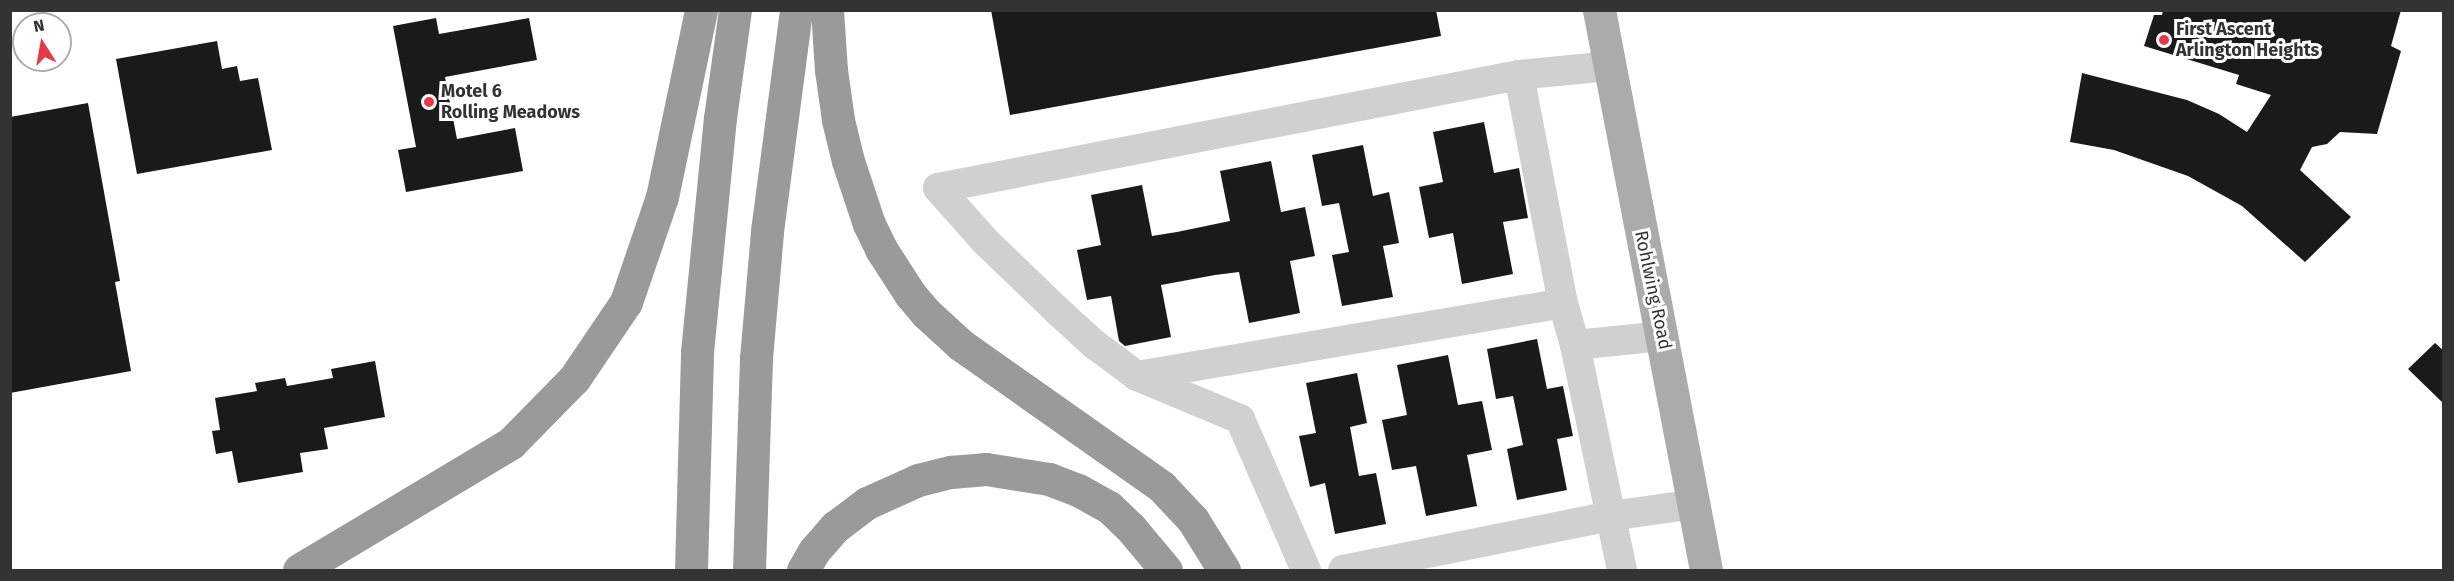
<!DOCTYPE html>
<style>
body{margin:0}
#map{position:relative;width:2454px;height:581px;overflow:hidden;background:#fff;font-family:"Fira Sans",sans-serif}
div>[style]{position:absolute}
.building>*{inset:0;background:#1a1a1a}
.minor>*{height:30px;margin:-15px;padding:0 15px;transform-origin:15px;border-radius:15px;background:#d0d0d0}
.major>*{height:33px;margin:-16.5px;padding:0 16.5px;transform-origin:16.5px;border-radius:16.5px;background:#ababab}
.highway>*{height:33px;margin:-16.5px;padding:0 16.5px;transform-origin:16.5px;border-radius:16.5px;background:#9a9a9a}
.dots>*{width:16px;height:16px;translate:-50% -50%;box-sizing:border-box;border:3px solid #fff;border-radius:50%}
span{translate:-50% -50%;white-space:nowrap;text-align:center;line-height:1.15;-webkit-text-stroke:6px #fff;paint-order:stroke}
.poi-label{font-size:18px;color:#333;font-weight:700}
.left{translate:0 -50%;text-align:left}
.street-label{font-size:18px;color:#333}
.frame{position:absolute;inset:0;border:12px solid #333;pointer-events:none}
.north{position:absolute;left:12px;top:12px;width:60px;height:60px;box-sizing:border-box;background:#fff;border:2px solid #adadad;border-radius:50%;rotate:349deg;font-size:16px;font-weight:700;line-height:24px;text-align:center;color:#333}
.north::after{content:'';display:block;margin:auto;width:21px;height:27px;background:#e63946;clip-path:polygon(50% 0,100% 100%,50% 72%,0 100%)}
</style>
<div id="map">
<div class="building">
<div style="clip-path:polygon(991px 10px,1436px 10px,1441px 36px,1010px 115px)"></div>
<div style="clip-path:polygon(2163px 10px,2401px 10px,2391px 46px,2401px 51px,2377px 134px,2340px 132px,2327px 144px,2312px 147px,2300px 170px,2351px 217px,2305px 262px,2242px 206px,2188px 176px,2114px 150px,2070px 142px,2082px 73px,2187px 100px,2219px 114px,2247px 132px,2271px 95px,2236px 84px,2239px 75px,2144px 46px,2154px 15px,2162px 15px)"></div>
<div style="clip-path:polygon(436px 18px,439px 34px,529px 18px,537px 60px,445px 77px,457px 139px,515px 128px,523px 171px,406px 192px,398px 150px,416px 147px,393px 26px)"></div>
<div style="clip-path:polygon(217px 41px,222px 69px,237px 66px,240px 81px,258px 78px,272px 150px,137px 174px,116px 59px)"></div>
<div style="clip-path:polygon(88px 103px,120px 281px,115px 282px,131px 371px,10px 393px,10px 117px)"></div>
<div style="clip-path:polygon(1484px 122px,1494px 173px,1519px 168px,1528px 218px,1503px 222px,1513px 274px,1462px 284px,1453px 233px,1429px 238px,1419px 187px,1443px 182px,1433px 132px)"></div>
<div style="clip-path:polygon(1363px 145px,1373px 196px,1389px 192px,1399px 243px,1383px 246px,1393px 297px,1342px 306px,1332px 255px,1349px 252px,1339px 203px,1322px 206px,1312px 155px)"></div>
<div style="clip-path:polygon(1271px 161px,1281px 212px,1305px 207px,1315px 256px,1290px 261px,1300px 313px,1249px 323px,1239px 272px,1215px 275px,1161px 285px,1171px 337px,1125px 346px,1119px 341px,1111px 296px,1087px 300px,1077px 250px,1101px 245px,1091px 195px,1142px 185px,1152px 236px,1177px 232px,1230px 221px,1220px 171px)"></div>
<div style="clip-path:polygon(1537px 339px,1547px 389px,1563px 386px,1573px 436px,1557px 439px,1567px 490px,1517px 500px,1507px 449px,1523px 445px,1513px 396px,1496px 399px,1487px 349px)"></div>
<div style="clip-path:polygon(2435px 343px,2444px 351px,2444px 404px,2408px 369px)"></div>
<div style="clip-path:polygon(1448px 355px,1458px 405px,1482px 401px,1492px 450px,1467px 455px,1477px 506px,1426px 516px,1416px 466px,1392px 470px,1382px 420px,1407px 415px,1397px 365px)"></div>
<div style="clip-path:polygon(375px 361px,385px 417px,324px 428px,328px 449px,300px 453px,303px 472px,238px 483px,232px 451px,216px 454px,212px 431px,220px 430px,215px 398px,257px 391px,255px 383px,285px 378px,287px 386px,333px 378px,331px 369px)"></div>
<div style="clip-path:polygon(1357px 373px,1367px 423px,1350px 427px,1359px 476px,1376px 473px,1386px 524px,1335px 534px,1325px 483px,1310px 487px,1299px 436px,1316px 433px,1306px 383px)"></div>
</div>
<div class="minor">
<div style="left:1519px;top:75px;width:232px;rotate:79.1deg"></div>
<div style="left:1563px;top:303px;width:44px;rotate:74.1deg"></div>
<div style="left:1575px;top:345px;width:230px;rotate:78.2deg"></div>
<div style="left:938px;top:188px;width:69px;rotate:48.5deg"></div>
<div style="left:984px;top:240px;width:107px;rotate:43.9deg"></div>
<div style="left:1061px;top:314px;width:45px;rotate:42.3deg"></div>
<div style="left:1094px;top:344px;width:54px;rotate:36.7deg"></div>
<div style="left:1137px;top:376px;width:432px;rotate:-9.7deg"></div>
<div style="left:938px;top:188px;width:592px;rotate:-11.01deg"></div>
<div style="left:1519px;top:75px;width:90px;rotate:-5.7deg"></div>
<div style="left:1575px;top:345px;width:88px;rotate:-5.8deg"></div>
<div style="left:1137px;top:376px;width:112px;rotate:22.7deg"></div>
<div style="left:1240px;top:419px;width:165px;rotate:66.4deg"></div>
<div style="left:1343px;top:570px;width:273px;rotate:-11.4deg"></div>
<div style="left:1611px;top:516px;width:85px;rotate:-8.1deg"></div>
</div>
<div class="major">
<div style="left:1599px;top:10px;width:570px;rotate:79.18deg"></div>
</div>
<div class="highway">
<div style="left:827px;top:10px;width:60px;rotate:86.2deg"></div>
<div style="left:831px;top:70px;width:50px;rotate:82deg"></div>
<div style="left:838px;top:120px;width:42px;rotate:76.3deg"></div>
<div style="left:848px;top:161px;width:66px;rotate:71.6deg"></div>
<div style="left:869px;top:224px;width:28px;rotate:64deg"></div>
<div style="left:881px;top:249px;width:54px;rotate:57.2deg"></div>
<div style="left:910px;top:294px;width:25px;rotate:50deg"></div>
<div style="left:926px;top:313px;width:47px;rotate:42.4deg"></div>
<div style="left:961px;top:345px;width:246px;rotate:35.2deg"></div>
<div style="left:1162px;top:487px;width:45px;rotate:46.8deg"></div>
<div style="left:1193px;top:520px;width:59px;rotate:58.2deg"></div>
<div style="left:299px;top:570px;width:247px;rotate:-30.9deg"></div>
<div style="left:511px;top:443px;width:90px;rotate:-45.5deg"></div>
<div style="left:574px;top:379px;width:93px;rotate:-56deg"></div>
<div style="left:626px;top:302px;width:111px;rotate:-71.1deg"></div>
<div style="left:662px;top:197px;width:191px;rotate:-78.2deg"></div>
<div style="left:691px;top:570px;width:218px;rotate:-88.4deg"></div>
<div style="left:697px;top:352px;width:235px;rotate:-84.4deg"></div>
<div style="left:720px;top:118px;width:109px;rotate:-82.1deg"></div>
<div style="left:749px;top:570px;width:212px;rotate:-88.1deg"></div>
<div style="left:756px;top:358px;width:127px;rotate:-85deg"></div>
<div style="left:767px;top:231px;width:223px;rotate:-82.5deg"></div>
<div style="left:803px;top:570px;width:22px;rotate:-60deg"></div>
<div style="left:814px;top:551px;width:32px;rotate:-49deg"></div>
<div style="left:835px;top:527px;width:40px;rotate:-37deg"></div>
<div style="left:867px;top:503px;width:56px;rotate:-24.3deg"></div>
<div style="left:918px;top:480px;width:34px;rotate:-14deg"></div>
<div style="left:951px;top:472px;width:35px;rotate:-5deg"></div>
<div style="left:986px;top:469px;width:64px;rotate:9deg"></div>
<div style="left:1049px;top:479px;width:31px;rotate:21deg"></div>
<div style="left:1078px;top:490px;width:35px;rotate:29deg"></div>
<div style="left:1109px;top:507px;width:29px;rotate:44deg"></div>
<div style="left:1130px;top:527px;width:56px;rotate:50.1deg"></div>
</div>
<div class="dots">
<div style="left:2164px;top:40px;background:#e63946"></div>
<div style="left:429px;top:102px;background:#e63946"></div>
</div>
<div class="poi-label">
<span class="left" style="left:2176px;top:40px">First Ascent<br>Arlington Heights</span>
<span class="left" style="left:441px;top:102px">Motel 6<br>Rolling Meadows</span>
</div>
<div class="street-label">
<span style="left:1653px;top:290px;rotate:78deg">Rohlwing Road</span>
</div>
<div class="frame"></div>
<div class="north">N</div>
</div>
